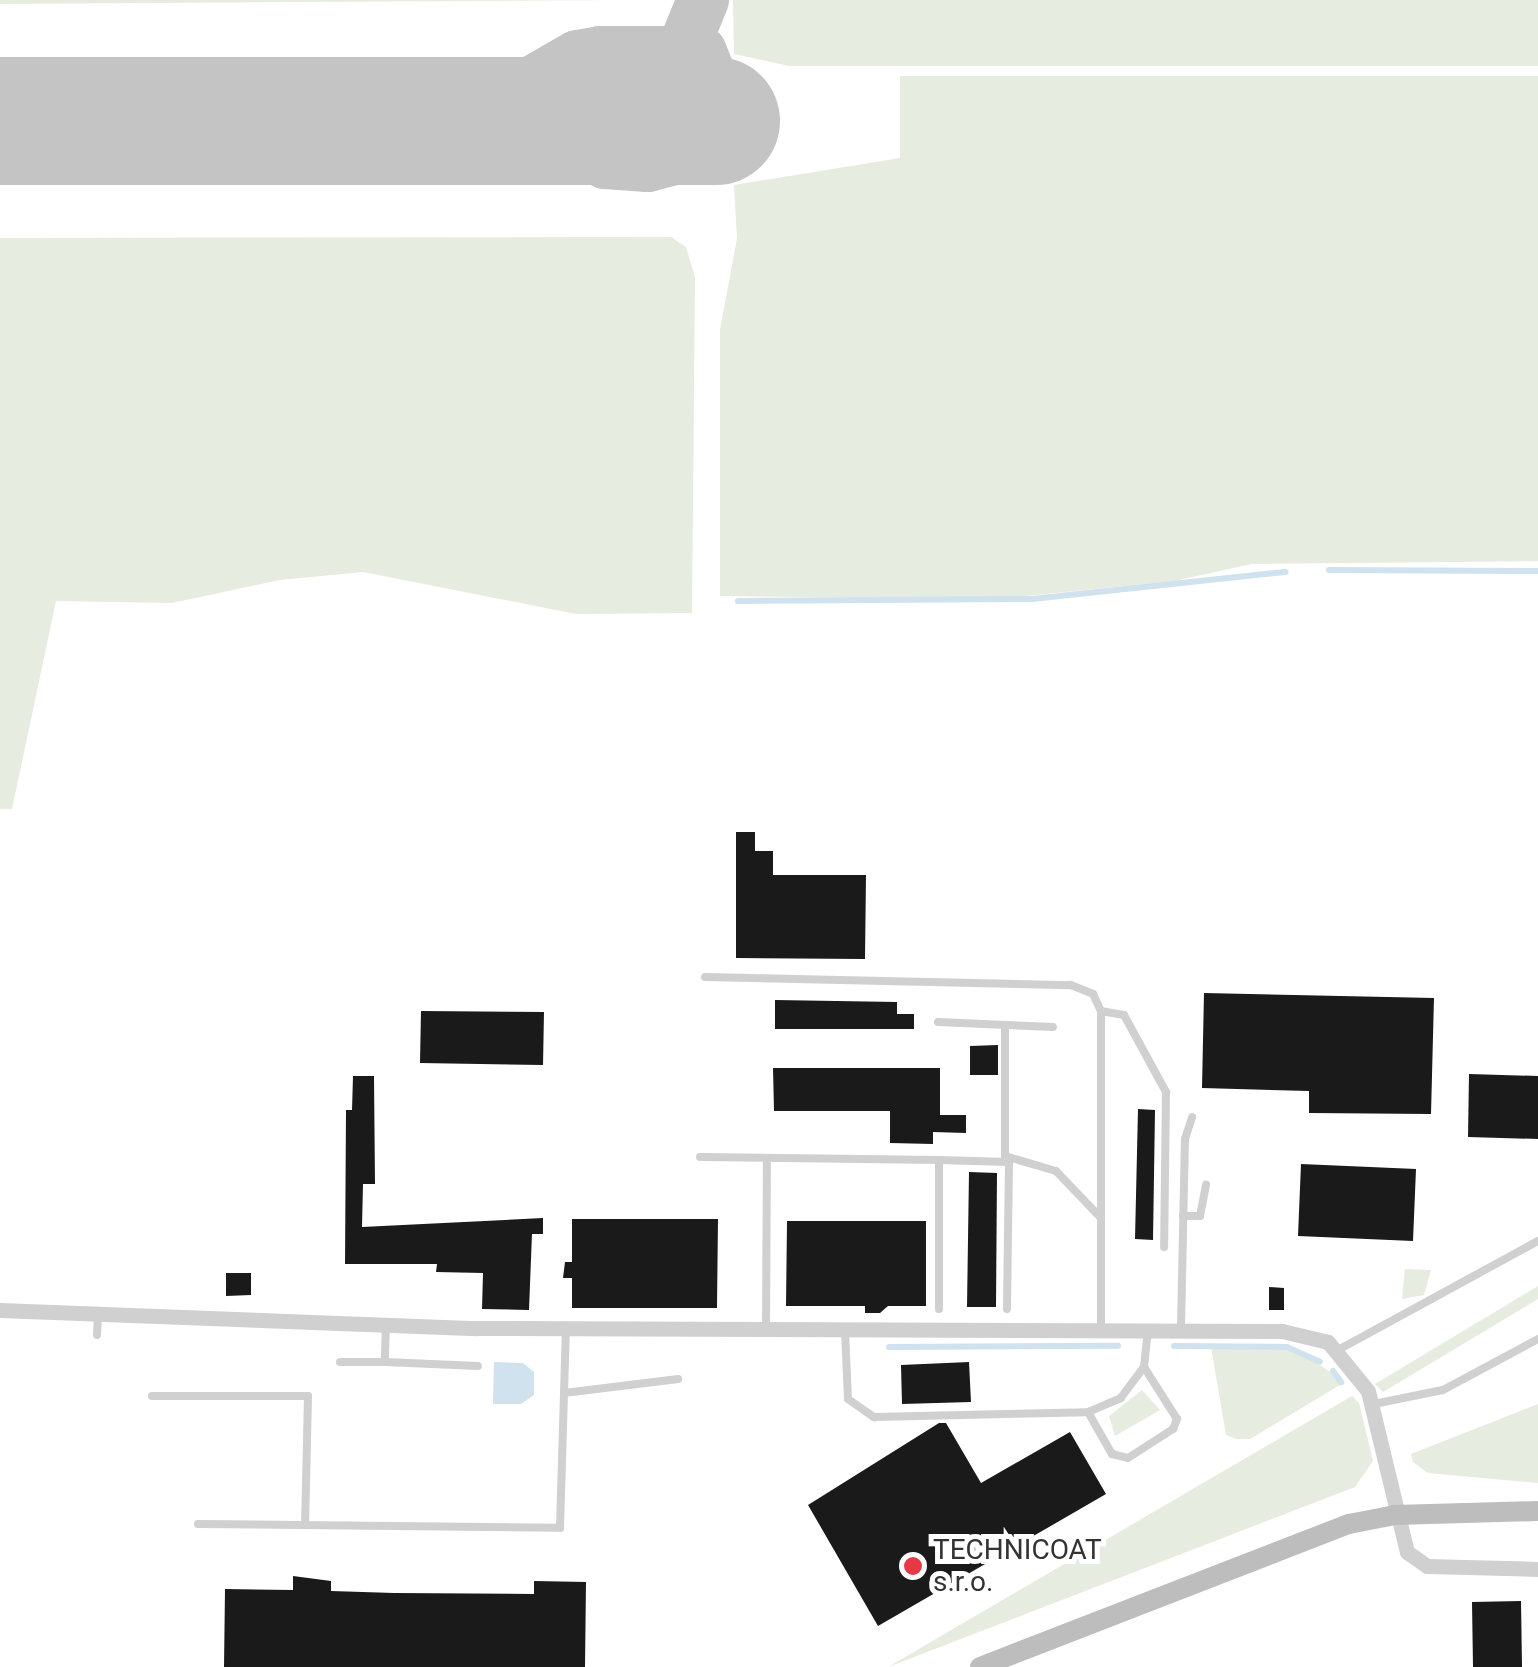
<!DOCTYPE html>
<style>
body{margin:0}
#map{position:relative;width:1538px;height:1667px;overflow:hidden;background:#fff;font-family:Roboto,sans-serif}
div>[style]{position:absolute}
.green>*{inset:0;background:#e6ecdf}
.water>*{inset:0;background:#cfe2ee}
.stream>*{height:6px;margin:-3px;padding:0 3px;transform-origin:3px;border-radius:3px;background:#cfe2ee}
.taxiway>*{height:52px;margin:-26px;padding:0 26px;transform-origin:26px;border-radius:26px;background:#c4c4c4}
.runway>*{height:128px;margin:-64px;padding:0 64px;transform-origin:64px;border-radius:64px;background:#c4c4c4}
.building>*{inset:0;background:#1a1a1a}
.service>*{height:8px;margin:-4px;padding:0 4px;transform-origin:4px;border-radius:4px;background:#d0d0d0}
.minor>*{height:15px;margin:-7.5px;padding:0 7.5px;transform-origin:7.5px;border-radius:7.5px;background:#d0d0d0}
.secondary>*{height:20px;margin:-10px;padding:0 10px;transform-origin:10px;border-radius:10px;background:#bdbdbd}
.dots>*{width:28px;height:28px;translate:-50% -50%;box-sizing:border-box;border:5px solid #fff;border-radius:50%}
span{translate:-50% -50%;white-space:nowrap;text-align:center;line-height:1.15;-webkit-text-stroke:10px #fff;paint-order:stroke}
.poi-label{font-size:28px;color:#333}
.left{translate:0 -50%;text-align:left}
</style>
<div id="map">
<div class="green">
<div style="clip-path:polygon(0 0,618px 0,0 4px)"></div>
<div style="clip-path:polygon(733px 0,1538px 0,1538px 66px,789px 66px,734px 54px)"></div>
<div style="clip-path:polygon(900px 76px,1538px 76px,1538px 561px,1252px 564px,1174px 581px,995px 599px,720px 596px,720px 330px,737px 238px,734px 185px,900px 158px)"></div>
<div style="clip-path:polygon(671px 237px,686px 247px,695px 277px,692px 613px,576px 614px,363px 572px,280px 580px,172px 603px,56px 601px,12px 809px,0 809px,0 238px)"></div>
<div style="clip-path:polygon(1405px 1269px,1431px 1270px,1424px 1295px,1402px 1299px)"></div>
<div style="clip-path:polygon(1538px 1286px,1538px 1299px,1383px 1392px,1375px 1384px)"></div>
<div style="clip-path:polygon(1211px 1347px,1296px 1349px,1345px 1382px,1250px 1439px,1236px 1439px,1226px 1435px)"></div>
<div style="clip-path:polygon(1142px 1390px,1160px 1410px,1115px 1436px,1109px 1416px)"></div>
<div style="clip-path:polygon(1352px 1396px,1359px 1403px,1373px 1461px,1355px 1487px,888px 1667px)"></div>
<div style="clip-path:polygon(1538px 1404px,1538px 1483px,1428px 1473px,1413px 1462px,1411px 1454px)"></div>
</div>
<div class="water">
<div style="clip-path:polygon(494px 1362px,523px 1363px,534px 1372px,534px 1395px,521px 1404px,493px 1404px)"></div>
</div>
<div class="stream">
<div style="left:1329px;top:570px;width:209px;rotate:0.3deg"></div>
<div style="left:738px;top:601px;width:294px;rotate:-0.4deg"></div>
<div style="left:1032px;top:599px;width:255px;rotate:-6.1deg"></div>
<div style="left:1174px;top:1346px;width:113px;rotate:0.5deg"></div>
<div style="left:1287px;top:1347px;width:36px;rotate:24deg"></div>
<div style="left:889px;top:1347px;width:229px;rotate:-0.3deg"></div>
<div style="left:1333px;top:1371px;width:14px;rotate:54deg"></div>
</div>
<div class="taxiway">
<div style="left:277px;top:118px;width:108px"></div>
<div style="left:528px;top:118px;width:67px;rotate:-2.6deg"></div>
<div style="left:595px;top:115px;width:56px;rotate:-25.2deg"></div>
<div style="left:646px;top:91px;width:44px;rotate:-43.2deg"></div>
<div style="left:678px;top:61px;width:66px;rotate:-67.7deg"></div>
<div style="left:352px;top:123px;width:192px;rotate:1.2deg"></div>
<div style="left:544px;top:127px;width:71px;rotate:30.5deg"></div>
<div style="left:605px;top:163px;width:43px;rotate:4deg"></div>
<div style="left:648px;top:166px;width:23px;rotate:-15deg"></div>
<div style="left:670px;top:160px;width:31px;rotate:-40deg"></div>
<div style="left:694px;top:140px;width:33px;rotate:-63deg"></div>
<div style="left:709px;top:111px;width:34px;rotate:-87deg"></div>
<div style="left:711px;top:77px;width:27px;rotate:-112deg"></div>
<div style="left:701px;top:52px;width:101px;rotate:180deg"></div>
<div style="left:600px;top:52px;width:23px;rotate:170deg"></div>
<div style="left:577px;top:56px;width:100px;rotate:150.1deg"></div>
<div style="left:490px;top:106px;width:37px;rotate:161deg"></div>
</div>
<div class="runway">
<div style="left:0;top:121px;width:716px"></div>
</div>
<div class="building">
<div style="clip-path:polygon(736px 832px,755px 832px,755px 851px,773px 851px,773px 875px,866px 875px,865px 959px,736px 958px)"></div>
<div style="clip-path:polygon(1204px 993px,1434px 998px,1431px 1114px,1309px 1113px,1309px 1091px,1202px 1088px)"></div>
<div style="clip-path:polygon(775px 1000px,897px 1002px,897px 1014px,914px 1014px,914px 1029px,775px 1029px)"></div>
<div style="clip-path:polygon(421px 1011px,544px 1012px,543px 1065px,420px 1063px)"></div>
<div style="clip-path:polygon(998px 1045px,998px 1075px,970px 1075px,970px 1046px)"></div>
<div style="clip-path:polygon(773px 1068px,940px 1068px,940px 1115px,966px 1115px,966px 1133px,933px 1132px,933px 1144px,890px 1143px,890px 1111px,774px 1111px)"></div>
<div style="clip-path:polygon(1469px 1074px,1538px 1076px,1538px 1139px,1468px 1137px)"></div>
<div style="clip-path:polygon(353px 1076px,374px 1076px,375px 1184px,363px 1184px,362px 1227px,543px 1218px,543px 1234px,532px 1234px,529px 1310px,482px 1309px,483px 1273px,436px 1272px,437px 1264px,345px 1264px,346px 1110px,352px 1110px)"></div>
<div style="clip-path:polygon(1138px 1109px,1155px 1110px,1153px 1240px,1135px 1239px)"></div>
<div style="clip-path:polygon(1301px 1164px,1416px 1169px,1413px 1241px,1298px 1236px)"></div>
<div style="clip-path:polygon(969px 1172px,997px 1173px,996px 1307px,967px 1307px)"></div>
<div style="clip-path:polygon(572px 1219px,718px 1219px,717px 1308px,572px 1308px,572px 1278px,563px 1278px,565px 1262px,572px 1262px)"></div>
<div style="clip-path:polygon(787px 1221px,926px 1221px,926px 1306px,888px 1306px,880px 1313px,865px 1313px,865px 1306px,786px 1306px)"></div>
<div style="clip-path:polygon(226px 1273px,251px 1273px,251px 1295px,226px 1296px)"></div>
<div style="clip-path:polygon(1269px 1287px,1284px 1288px,1284px 1310px,1269px 1310px)"></div>
<div style="clip-path:polygon(969px 1362px,971px 1402px,902px 1404px,901px 1365px)"></div>
<div style="clip-path:polygon(939px 1423px,946px 1423px,981px 1483px,1070px 1432px,1106px 1494px,878px 1626px,808px 1505px)"></div>
<div style="clip-path:polygon(293px 1576px,331px 1581px,331px 1591px,394px 1593px,534px 1594px,534px 1581px,586px 1582px,585px 1667px,224px 1667px,225px 1589px,293px 1590px)"></div>
<div style="clip-path:polygon(1521px 1601px,1522px 1667px,1473px 1667px,1472px 1602px)"></div>
</div>
<div class="service">
<div style="left:705px;top:977px;width:366px;rotate:1.3deg"></div>
<div style="left:1071px;top:985px;width:24px;rotate:22deg"></div>
<div style="left:1093px;top:994px;width:19px;rotate:65deg"></div>
<div style="left:1101px;top:1011px;width:318px;rotate:90deg"></div>
<div style="left:1101px;top:1011px;width:23px;rotate:10deg"></div>
<div style="left:1124px;top:1015px;width:88px;rotate:61.4deg"></div>
<div style="left:1166px;top:1092px;width:155px;rotate:90.7deg"></div>
<div style="left:938px;top:1022px;width:115px;rotate:2.5deg"></div>
<div style="left:1005px;top:1025px;width:131px;rotate:90deg"></div>
<div style="left:1005px;top:1156px;width:53px;rotate:16.4deg"></div>
<div style="left:1056px;top:1171px;width:65px;rotate:46.2deg"></div>
<div style="left:700px;top:1157px;width:239px;rotate:0.7deg"></div>
<div style="left:939px;top:1160px;width:149px;rotate:90deg"></div>
<div style="left:939px;top:1160px;width:70px;rotate:1.6deg"></div>
<div style="left:1009px;top:1162px;width:147px;rotate:90.8deg"></div>
<div style="left:1183px;top:1216px;width:17px"></div>
<div style="left:1200px;top:1216px;width:32px;rotate:-79deg"></div>
<div style="left:386px;top:1325px;width:37px;rotate:92deg"></div>
<div style="left:385px;top:1362px;width:93px;rotate:2.5deg"></div>
<div style="left:1181px;top:1328px;width:189px;rotate:-88.8deg"></div>
<div style="left:1185px;top:1139px;width:23px;rotate:-72deg"></div>
<div style="left:766px;top:1330px;width:172px;rotate:-89.7deg"></div>
<div style="left:845px;top:1331px;width:68px;rotate:87.5deg"></div>
<div style="left:848px;top:1399px;width:32px;rotate:35deg"></div>
<div style="left:874px;top:1417px;width:214px;rotate:-1.3deg"></div>
<div style="left:97px;top:1335px;width:21px;rotate:-87deg"></div>
<div style="left:1338px;top:1350px;width:228px;rotate:-28.6deg"></div>
<div style="left:340px;top:1362px;width:45px"></div>
<div style="left:1144px;top:1367px;width:39px;rotate:127deg"></div>
<div style="left:1121px;top:1398px;width:36px;rotate:157deg"></div>
<div style="left:1088px;top:1412px;width:48px;rotate:60.3deg"></div>
<div style="left:1112px;top:1454px;width:16px;rotate:14deg"></div>
<div style="left:1128px;top:1458px;width:54px;rotate:-32.8deg"></div>
<div style="left:1173px;top:1429px;width:11px;rotate:-68deg"></div>
<div style="left:1177px;top:1419px;width:62px;rotate:-122.4deg"></div>
<div style="left:1144px;top:1367px;width:37px;rotate:-84deg"></div>
<div style="left:564px;top:1393px;width:115px;rotate:-7deg"></div>
<div style="left:152px;top:1396px;width:156px"></div>
<div style="left:308px;top:1396px;width:129px;rotate:91.3deg"></div>
<div style="left:1374px;top:1404px;width:70px;rotate:-11.5deg"></div>
<div style="left:1443px;top:1390px;width:108px;rotate:-28.2deg"></div>
<div style="left:198px;top:1524px;width:362px;rotate:0.6deg"></div>
<div style="left:560px;top:1528px;width:199px;rotate:-88.3deg"></div>
</div>
<div class="minor">
<div style="left:0;top:1310px;width:477px;rotate:2.2deg"></div>
<div style="left:477px;top:1328px;width:805px;rotate:0.21deg"></div>
<div style="left:1282px;top:1331px;width:47px;rotate:13.4deg"></div>
<div style="left:1328px;top:1342px;width:63px;rotate:50.8deg"></div>
<div style="left:1368px;top:1391px;width:166px;rotate:76.4deg"></div>
<div style="left:1407px;top:1552px;width:24px;rotate:35deg"></div>
<div style="left:1427px;top:1566px;width:111px;rotate:1.5deg"></div>
</div>
<div class="secondary">
<div style="left:980px;top:1667px;width:396px;rotate:-21.2deg"></div>
<div style="left:1349px;top:1524px;width:47px;rotate:-11.1deg"></div>
<div style="left:1395px;top:1515px;width:143px;rotate:-1.6deg"></div>
</div>
<div class="dots">
<div style="left:913px;top:1566px;background:#e63946"></div>
</div>
<div class="poi-label">
<span class="left" style="left:933px;top:1566px">TECHNICOAT<br>s.r.o.</span>
</div>
</div>
